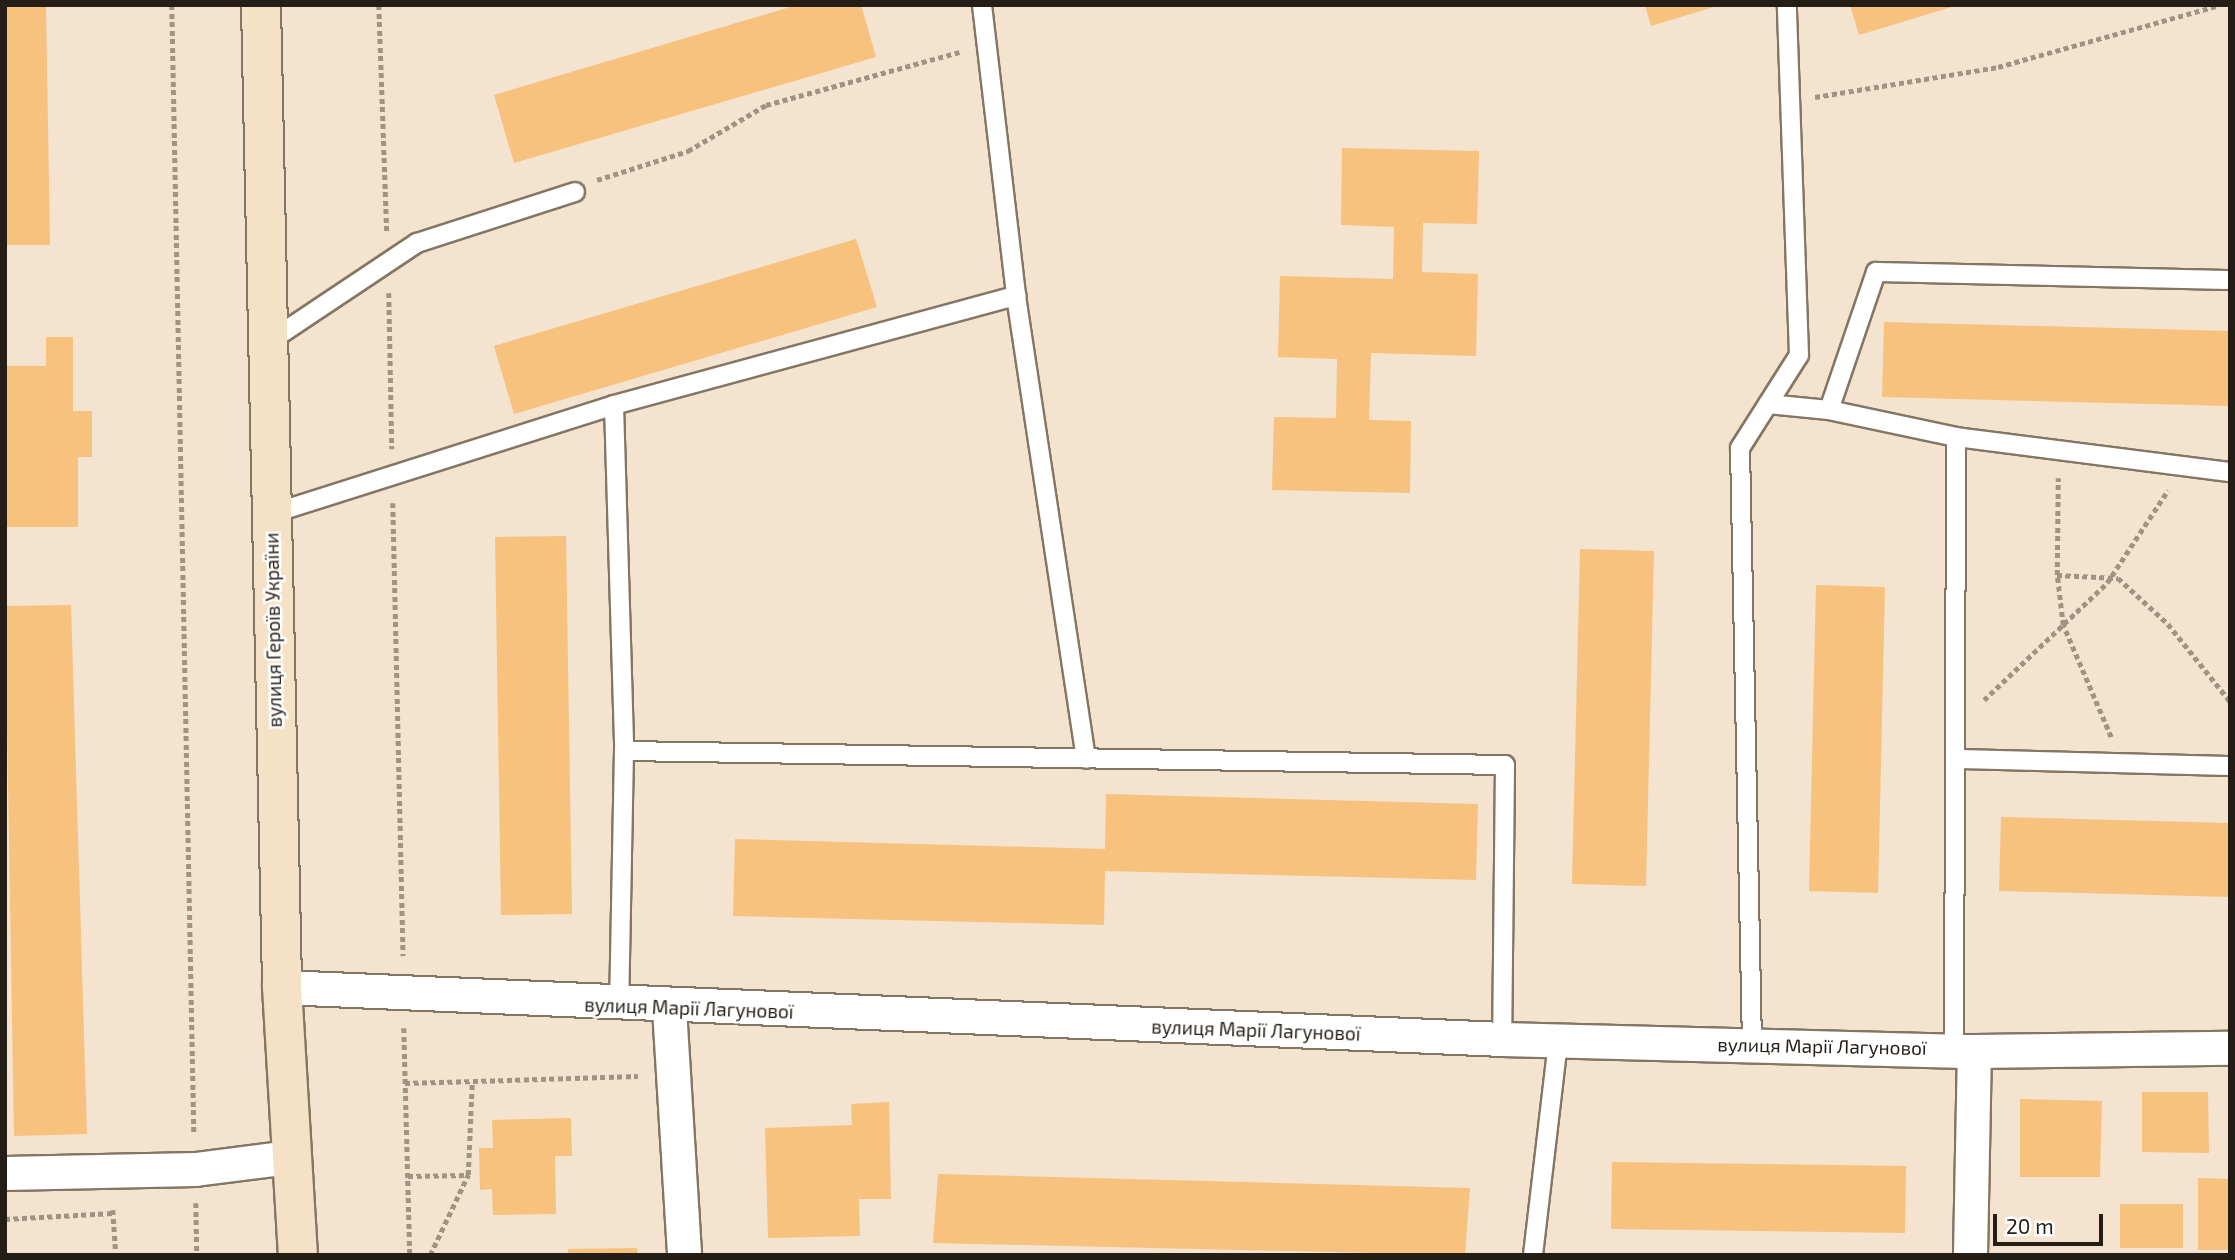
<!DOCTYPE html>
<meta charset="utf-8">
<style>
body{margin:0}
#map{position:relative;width:2235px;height:1260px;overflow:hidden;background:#f4e3cf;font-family:"Exo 2",sans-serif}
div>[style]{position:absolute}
.building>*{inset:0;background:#f7c17e}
.path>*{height:4.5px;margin-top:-2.25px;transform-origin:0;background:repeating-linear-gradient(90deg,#9f9384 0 5px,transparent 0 8.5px)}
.roads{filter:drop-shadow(2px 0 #847664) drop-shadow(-2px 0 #847664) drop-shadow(0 2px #847664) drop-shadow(0 -2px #847664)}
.service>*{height:18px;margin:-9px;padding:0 9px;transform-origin:9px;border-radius:9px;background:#fff}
.minor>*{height:33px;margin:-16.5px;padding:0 16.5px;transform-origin:16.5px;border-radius:16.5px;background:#fff}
.secondary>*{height:38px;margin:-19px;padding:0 19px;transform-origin:19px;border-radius:19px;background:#f5e2c6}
span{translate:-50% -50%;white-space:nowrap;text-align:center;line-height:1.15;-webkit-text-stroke:5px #fff;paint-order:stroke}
.street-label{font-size:19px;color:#241e17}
.frame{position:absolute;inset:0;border:7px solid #241e17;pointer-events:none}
.scale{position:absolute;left:1993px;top:1214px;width:110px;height:32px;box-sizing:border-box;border:4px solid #241e17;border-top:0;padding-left:9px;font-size:21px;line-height:24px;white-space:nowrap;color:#241e17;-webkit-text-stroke:5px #fff;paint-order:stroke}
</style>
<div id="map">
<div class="building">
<div style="clip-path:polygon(5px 5px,46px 5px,50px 245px,5px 245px)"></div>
<div style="clip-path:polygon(797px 5px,861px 5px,876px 57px,514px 163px,494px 95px)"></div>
<div style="clip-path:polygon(1645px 5px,1717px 5px,1717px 6px,1651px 26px)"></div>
<div style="clip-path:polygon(1850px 5px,1954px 5px,1955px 6px,1859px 35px)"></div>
<div style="clip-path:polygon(1342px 148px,1479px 151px,1477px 224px,1423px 223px,1422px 272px,1478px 274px,1476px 356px,1371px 353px,1369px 420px,1411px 421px,1410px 493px,1272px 490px,1274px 417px,1336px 418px,1337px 359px,1278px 357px,1280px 276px,1393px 279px,1394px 227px,1341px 225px)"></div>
<div style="clip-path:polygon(856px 239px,877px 307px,514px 414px,494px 346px)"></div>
<div style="clip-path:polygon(1884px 322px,2230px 331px,2230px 406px,1882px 397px)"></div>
<div style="clip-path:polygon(46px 337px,73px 337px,73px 411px,92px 411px,92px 457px,78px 457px,78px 527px,5px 527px,5px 366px,46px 366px)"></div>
<div style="clip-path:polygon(566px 536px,572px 914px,501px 915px,495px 537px)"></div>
<div style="clip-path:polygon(1580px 549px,1654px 551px,1646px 886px,1572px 884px)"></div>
<div style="clip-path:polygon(1816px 585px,1885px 587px,1878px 893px,1809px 891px)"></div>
<div style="clip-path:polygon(71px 605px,87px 1134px,14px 1136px,5px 606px)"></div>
<div style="clip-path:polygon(1106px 794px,1478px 804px,1476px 880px,1105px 871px,1104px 925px,733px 916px,735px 839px,1105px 849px)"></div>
<div style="clip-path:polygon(2001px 817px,2230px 823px,2230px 897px,1999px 891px)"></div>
<div style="clip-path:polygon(2142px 1092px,2208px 1092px,2209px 1153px,2142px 1152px)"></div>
<div style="clip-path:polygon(2020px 1099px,2102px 1101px,2100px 1177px,2020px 1177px)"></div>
<div style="clip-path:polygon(889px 1102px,891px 1199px,859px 1199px,860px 1236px,768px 1238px,765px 1128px,852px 1125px,851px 1104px)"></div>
<div style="clip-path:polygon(571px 1118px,572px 1156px,555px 1156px,556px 1214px,493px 1215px,492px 1189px,480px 1190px,479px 1148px,493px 1148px,492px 1120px)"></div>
<div style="clip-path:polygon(1612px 1162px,1906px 1166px,1905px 1233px,1611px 1229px)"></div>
<div style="clip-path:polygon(938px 1174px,1470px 1188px,1465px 1255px,933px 1243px)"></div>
<div style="clip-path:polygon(2198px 1178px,2230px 1179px,2230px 1250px,2198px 1250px)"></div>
<div style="clip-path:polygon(2120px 1204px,2183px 1204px,2183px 1248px,2120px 1248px)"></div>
<div style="clip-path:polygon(637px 1248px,638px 1255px,568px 1255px,568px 1249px)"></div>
</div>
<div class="path">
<div style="left:172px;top:5px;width:1130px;rotate:88.88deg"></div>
<div style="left:379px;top:5px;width:227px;rotate:88deg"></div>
<div style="left:1815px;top:97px;width:185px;rotate:-9.3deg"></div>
<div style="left:1998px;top:67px;width:230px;rotate:-15.6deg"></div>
<div style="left:597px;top:180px;width:96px;rotate:-17.7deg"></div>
<div style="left:688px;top:151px;width:91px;rotate:-30.5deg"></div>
<div style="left:766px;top:105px;width:201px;rotate:-15.3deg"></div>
<div style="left:389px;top:293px;width:156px;rotate:88.9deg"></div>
<div style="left:393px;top:503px;width:453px;rotate:88.7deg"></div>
<div style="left:2057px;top:575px;width:97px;rotate:-89.4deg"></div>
<div style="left:1984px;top:700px;width:170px;rotate:-43.6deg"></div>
<div style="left:2107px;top:583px;width:111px;rotate:-56.7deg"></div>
<div style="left:2111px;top:737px;width:122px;rotate:-113.2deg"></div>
<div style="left:2063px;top:625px;width:50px;rotate:-96.8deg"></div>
<div style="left:2057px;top:575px;width:61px;rotate:2.8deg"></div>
<div style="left:2118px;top:578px;width:68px;rotate:42.6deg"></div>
<div style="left:2168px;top:624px;width:99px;rotate:51.2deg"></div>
<div style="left:404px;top:1028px;width:227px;rotate:88.5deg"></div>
<div style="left:405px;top:1083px;width:233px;rotate:-1.7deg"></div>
<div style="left:408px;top:1176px;width:60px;rotate:-1deg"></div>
<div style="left:196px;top:1203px;width:52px;rotate:88.9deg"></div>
<div style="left:113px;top:1210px;width:45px;rotate:86.2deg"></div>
<div style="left:5px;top:1219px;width:108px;rotate:-3.2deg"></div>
<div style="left:430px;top:1255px;width:89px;rotate:-64.6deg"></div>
<div style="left:468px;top:1175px;width:91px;rotate:-87.5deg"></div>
</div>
<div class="roads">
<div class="service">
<div style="left:982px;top:5px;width:293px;rotate:83.3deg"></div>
<div style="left:1016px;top:296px;width:468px;rotate:81.4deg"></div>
<div style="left:270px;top:341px;width:177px;rotate:-33.7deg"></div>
<div style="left:417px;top:243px;width:166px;rotate:-17.9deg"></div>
<div style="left:1768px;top:404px;width:61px;rotate:5.6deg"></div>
<div style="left:1829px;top:410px;width:146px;rotate:-71.2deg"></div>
<div style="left:1876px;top:272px;width:354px;rotate:1.3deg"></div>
<div style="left:614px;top:405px;width:346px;rotate:88.3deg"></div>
<div style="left:624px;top:751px;width:254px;rotate:91.1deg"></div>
<div style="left:1829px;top:410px;width:130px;rotate:12deg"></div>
<div style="left:1956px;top:437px;width:276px;rotate:7.3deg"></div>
<div style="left:271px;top:514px;width:360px;rotate:-17.6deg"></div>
<div style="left:614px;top:405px;width:417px;rotate:-15.2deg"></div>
<div style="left:624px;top:751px;width:881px;rotate:0.91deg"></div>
<div style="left:1505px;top:765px;width:274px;rotate:90.6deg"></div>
<div style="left:1960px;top:759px;width:270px;rotate:1.5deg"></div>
<div style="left:1752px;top:1045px;width:597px;rotate:-91.15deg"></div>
<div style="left:1740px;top:448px;width:110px;rotate:-57.6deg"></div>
<div style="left:1799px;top:355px;width:350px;rotate:-92deg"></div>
<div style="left:1954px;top:1049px;width:612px;rotate:-89.81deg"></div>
<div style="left:1533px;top:1255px;width:215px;rotate:-83.3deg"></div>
</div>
<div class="minor">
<div style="left:282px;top:987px;width:1221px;rotate:2.44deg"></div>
<div style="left:1502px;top:1039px;width:472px;rotate:1.5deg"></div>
<div style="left:1974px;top:1051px;width:256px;rotate:-0.7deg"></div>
<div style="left:669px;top:1008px;width:247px;rotate:86.5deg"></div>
<div style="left:5px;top:1173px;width:190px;rotate:-1.2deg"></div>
<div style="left:195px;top:1169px;width:96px;rotate:-7.2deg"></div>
<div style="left:1970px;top:1255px;width:204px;rotate:-88.9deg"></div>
</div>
<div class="secondary">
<div style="left:261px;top:5px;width:982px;rotate:88.77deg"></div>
<div style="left:282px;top:987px;width:268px;rotate:86.6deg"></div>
</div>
</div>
<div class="street-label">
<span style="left:273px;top:630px;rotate:-91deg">вулиця Героїв України</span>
<span style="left:689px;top:1008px;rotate:2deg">вулиця Марії Лагунової</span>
<span style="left:1256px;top:1030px;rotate:2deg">вулиця Марії Лагунової</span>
<span style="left:1822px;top:1046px;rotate:1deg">вулиця Марії Лагунової</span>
</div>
<div class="frame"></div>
<div class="scale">20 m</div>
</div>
